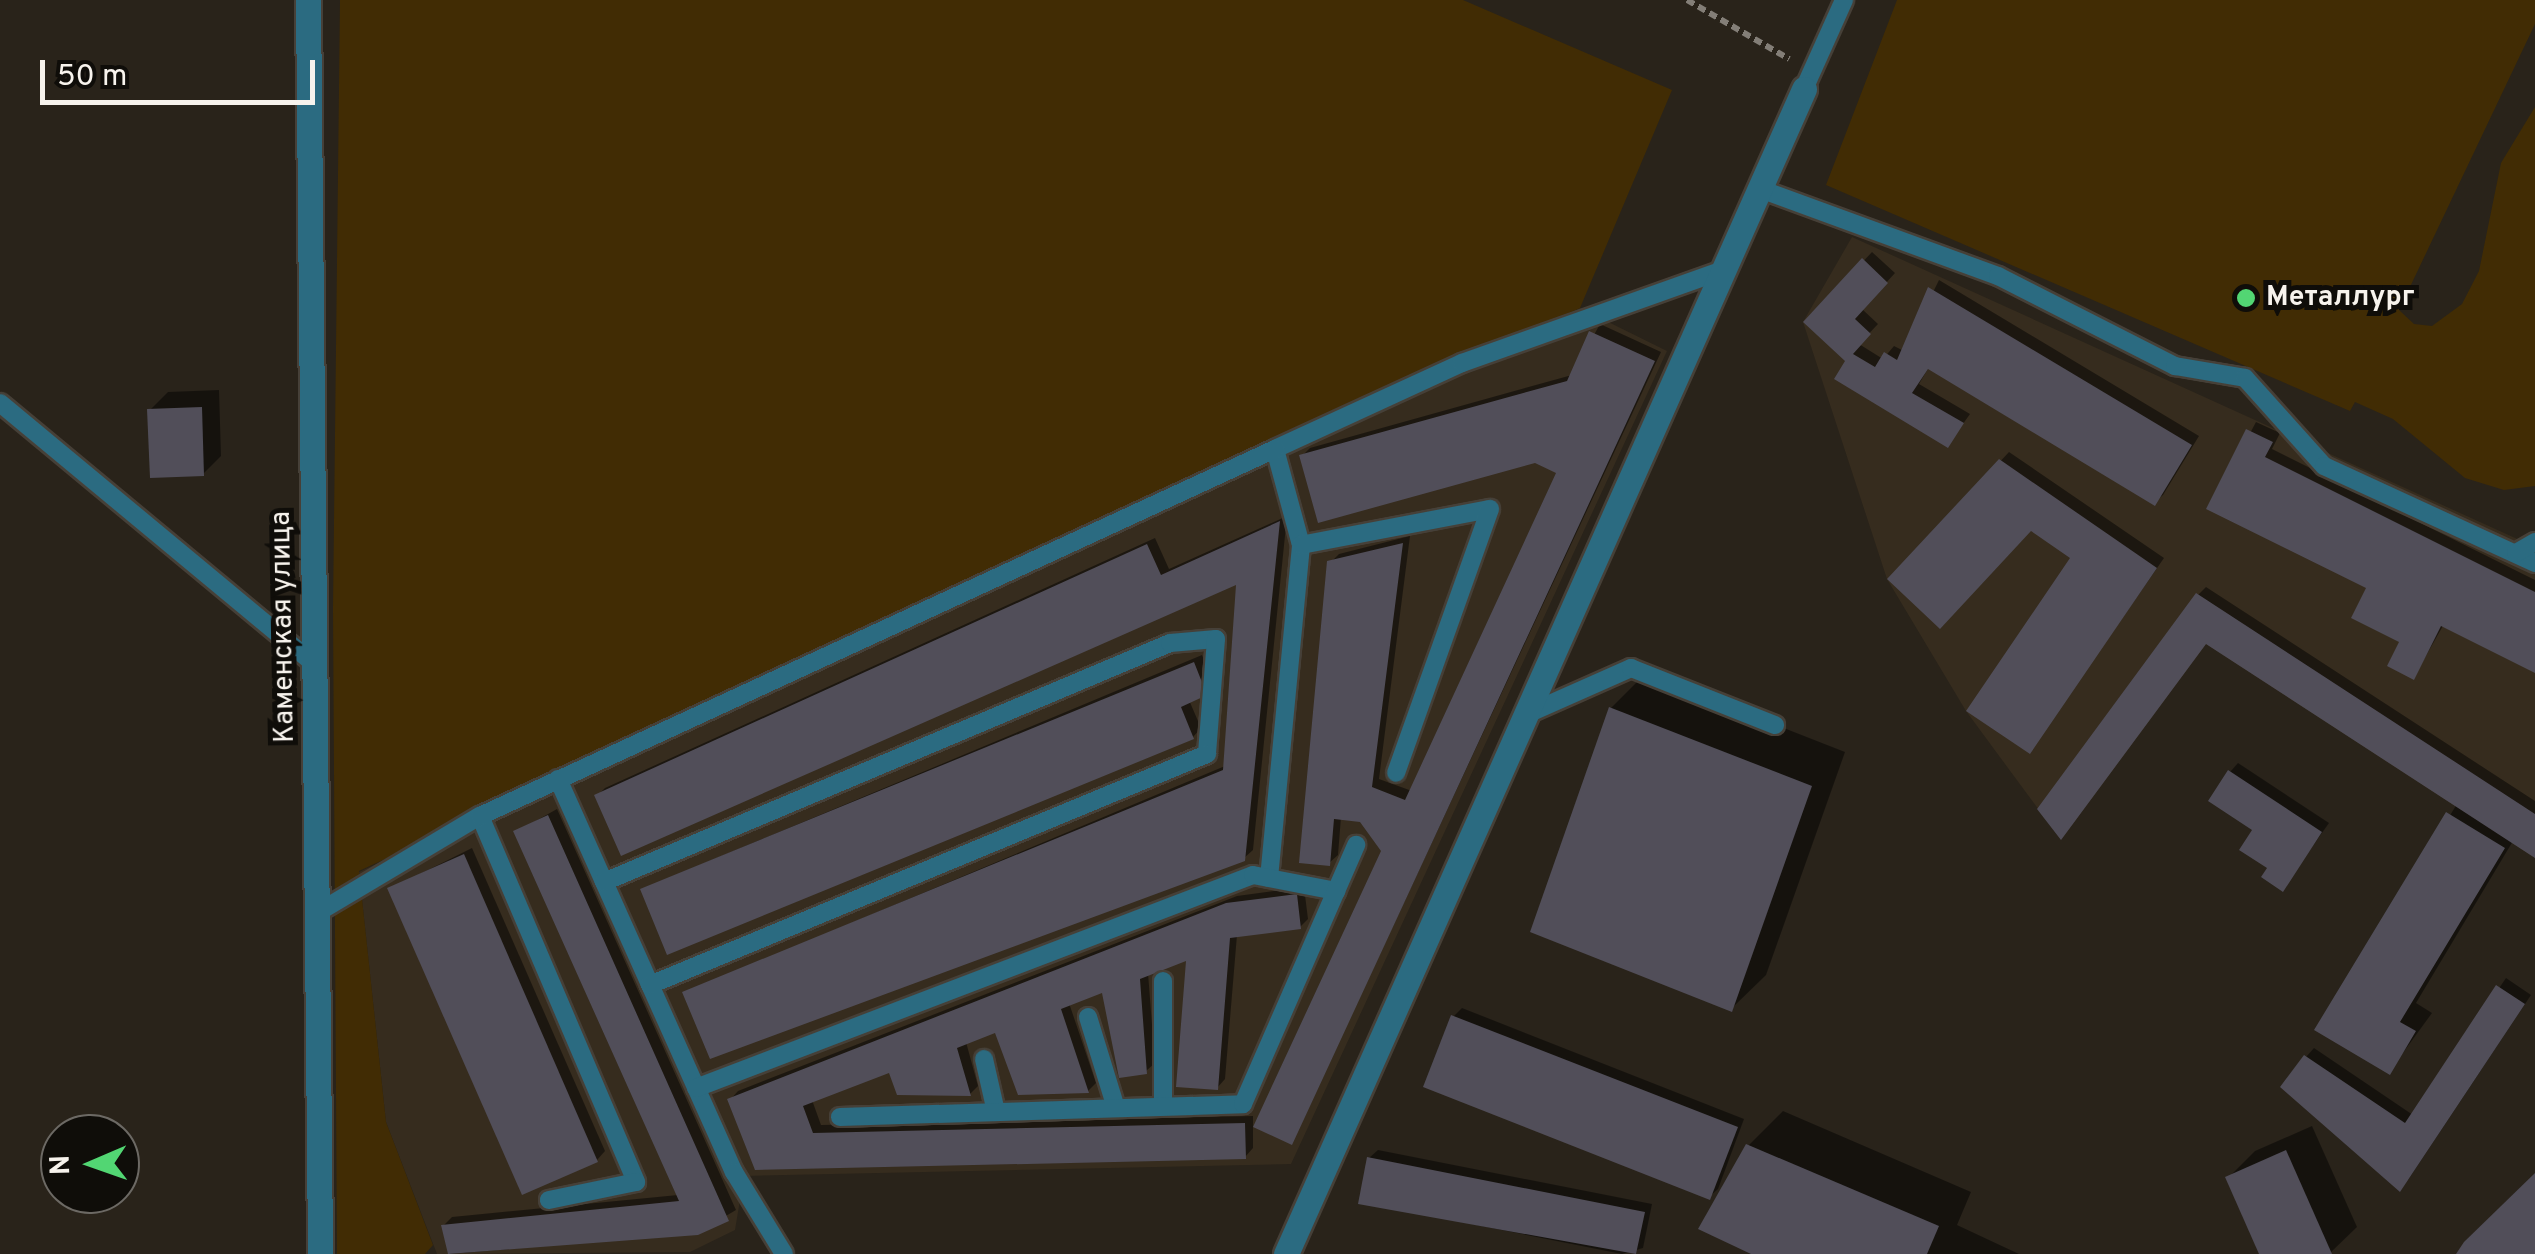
<!DOCTYPE html>
<meta charset="utf-8">
<style>
body{margin:0}
#map{position:relative;width:2535px;height:1254px;overflow:hidden;background:#29231a;font-family:Overpass,sans-serif}
div>[style]{position:absolute}
.built>*{inset:0;background:#362c1e}
.green>*{inset:0;background:#412c04}
.shadow>*{inset:0;background:#0007}
.building>*{inset:0;background:#514e59}
.path>*{height:6px;margin-top:-3px;transform-origin:0;background:repeating-linear-gradient(90deg,#837e77 0 8px,transparent 0 13px)}
.roads{filter:drop-shadow(2px 0 #464038) drop-shadow(-2px 0 #464038) drop-shadow(0 2px #464038) drop-shadow(0 -2px #464038)}
.service>*{height:18px;margin:-9px;padding:0 9px;transform-origin:9px;border-radius:9px;background:#2b6b81}
.minor>*{height:25px;margin:-12.5px;padding:0 12.5px;transform-origin:12.5px;border-radius:12.5px;background:#2b6b81}
.dots>*{width:28px;height:28px;translate:-50% -50%;box-sizing:border-box;border:5px solid #0f0d09;border-radius:50%}
span{translate:-50% -50%;white-space:nowrap;text-align:center;line-height:1.15;-webkit-text-stroke:10px #0f0d09;paint-order:stroke}
.poi-label{font-size:28px;color:#f7f3ed;font-weight:700}
.left{translate:0 -50%;text-align:left}
.street-label{font-size:28px;color:#f7f3ed}
.north{position:absolute;left:40px;top:1114px;width:100px;height:100px;box-sizing:border-box;background:#0f0d09;border:2px solid #6c6964;border-radius:50%;rotate:268deg;font-size:28px;font-weight:700;line-height:40px;text-align:center;color:#f7f3ed}
.north::after{content:'';display:block;margin:auto;width:35px;height:45px;background:#52d673;clip-path:polygon(50% 0,100% 100%,50% 72%,0 100%)}
.scale{position:absolute;left:40px;top:60px;width:275px;height:45px;box-sizing:border-box;border:5px solid #f7f3ed;border-top:0;padding-left:12px;font-size:30px;line-height:35px;white-space:nowrap;color:#f7f3ed;-webkit-text-stroke:8px #0f0d09;paint-order:stroke}
</style>
<div id="map">
<div class="built">
<div style="clip-path:polygon(1852px 237px,2535px 547px,2535px 858px,2206px 644px,2061px 840px,1966px 711px,1887px 579px,1803px 322px)"></div>
<div style="clip-path:polygon(1580px 308px,1667px 351px,1291px 1164px,744px 1176px,735px 1230px,690px 1252px,437px 1254px,386px 1122px,359px 872px)"></div>
</div>
<div class="green">
<div style="clip-path:polygon(340px 0,1463px 0,1672px 90px,1580px 308px,359px 871px,386px 1122px,433px 1245px,425px 1254px,337px 1254px,333px 609px)"></div>
<div style="clip-path:polygon(1897px 0,2535px 0,2535px 24px,2399px 310px,2414px 324px,2432px 326px,2462px 304px,2479px 271px,2501px 163px,2535px 107px,2535px 486px,2504px 490px,2465px 478px,2393px 419px,2355px 402px,2350px 411px,1826px 185px)"></div>
</div>
<div class="shadow">
<div style="clip-path:polygon(1872px 252px,1895px 273px,1862px 309px,1878px 324px,1859px 344px,1883px 359px,1894px 346px,1904px 351px,1939px 280px,2199px 436px,2163px 495px,2154px 503px,1929px 367px,1919px 384px,1970px 414px,1948px 445px,1806px 322px)"></div>
<div style="clip-path:polygon(1600px 324px,1661px 352px,1292px 1142px,1384px 851px,1361px 819px,1341px 817px,1338px 855px,1329px 863px,1330px 563px,1339px 554px,1410px 536px,1379px 779px,1412px 791px,1559px 472px,1535px 461px,1302px 456px,1310px 448px,1572px 375px)"></div>
<div style="clip-path:polygon(219px 390px,221px 456px,203px 474px,150px 410px,168px 392px)"></div>
<div style="clip-path:polygon(2256px 422px,2280px 433px,2272px 449px,2535px 580px,2535px 670px,2444px 624px,2414px 677px,2402px 641px,2369px 587px,2210px 508px)"></div>
<div style="clip-path:polygon(2009px 452px,2164px 558px,2030px 751px,2074px 557px,2031px 528px,1890px 579px)"></div>
<div style="clip-path:polygon(1287px 516px,1253px 850px,1244px 858px,685px 993px,1225px 766px,1239px 581px,597px 796px,605px 788px,1155px 538px,1169px 569px)"></div>
<div style="clip-path:polygon(2206px 587px,2535px 801px,2535px 855px,2513px 841px,2416px 1003px,2432px 1013px,2389px 1072px,2318px 1029px,2457px 804px,2198px 595px)"></div>
<div style="clip-path:polygon(1202px 655px,1214px 685px,1189px 700px,1201px 728px,1193px 737px,643px 889px)"></div>
<div style="clip-path:polygon(1645px 674px,1845px 752px,1766px 975px,1731px 1009px,1611px 708px)"></div>
<div style="clip-path:polygon(2238px 763px,2329px 823px,2282px 889px,2230px 772px)"></div>
<div style="clip-path:polygon(557px 809px,736px 1210px,697px 1233px,450px 1254px,443px 1226px,452px 1217px,678px 1195px,516px 832px)"></div>
<div style="clip-path:polygon(472px 848px,605px 1151px,597px 1160px,390px 889px)"></div>
<div style="clip-path:polygon(1304px 887px,1308px 919px,1300px 927px,1237px 935px,1225px 1079px,1217px 1088px,1189px 957px,1148px 973px,1155px 1063px,1146px 1071px,1104px 989px,1069px 1003px,1096px 1083px,1088px 1091px,996px 1030px,966px 1042px,978px 1086px,970px 1094px,890px 1070px,812px 1100px,821px 1125px,1253px 1116px,1253px 1148px,1245px 1157px,757px 1167px,730px 1100px,738px 1091px,1237px 896px)"></div>
<div style="clip-path:polygon(2506px 978px,2531px 995px,2408px 1180px,2306px 1057px,2314px 1048px,2413px 1115px)"></div>
<div style="clip-path:polygon(1462px 1008px,1744px 1119px,1718px 1189px,1709px 1197px,1453px 1017px)"></div>
<div style="clip-path:polygon(1783px 1111px,1971px 1192px,1957px 1225px,2019px 1254px,1757px 1254px,1748px 1146px)"></div>
<div style="clip-path:polygon(2312px 1126px,2357px 1227px,2329px 1254px,2262px 1254px,2228px 1178px,2255px 1151px)"></div>
<div style="clip-path:polygon(1378px 1150px,1652px 1204px,1643px 1248px,1622px 1254px,1361px 1202px,1369px 1158px)"></div>
</div>
<div class="building">
<div style="clip-path:polygon(1862px 258px,1888px 283px,1855px 319px,1871px 334px,1853px 354px,1875px 367px,1884px 352px,1897px 360px,1928px 287px,2192px 445px,2155px 506px,1928px 369px,1912px 393px,1964px 423px,1948px 448px,1834px 379px,1845px 361px,1803px 322px)"></div>
<div style="clip-path:polygon(1589px 331px,1655px 361px,1292px 1145px,1253px 1127px,1381px 851px,1360px 822px,1334px 819px,1330px 866px,1299px 863px,1327px 561px,1403px 543px,1372px 787px,1405px 800px,1556px 473px,1535px 463px,1318px 523px,1299px 455px,1567px 381px)"></div>
<div style="clip-path:polygon(202px 407px,204px 476px,150px 478px,147px 409px)"></div>
<div style="clip-path:polygon(2246px 429px,2273px 442px,2265px 457px,2535px 592px,2535px 673px,2441px 626px,2414px 680px,2387px 666px,2399px 642px,2351px 618px,2366px 588px,2206px 509px)"></div>
<div style="clip-path:polygon(1999px 459px,2157px 568px,2030px 754px,1966px 711px,2070px 558px,2031px 531px,1940px 629px,1887px 579px)"></div>
<div style="clip-path:polygon(1280px 521px,1245px 861px,710px 1059px,682px 992px,1223px 770px,1236px 585px,621px 856px,594px 795px,1147px 544px,1161px 575px)"></div>
<div style="clip-path:polygon(2196px 593px,2535px 814px,2535px 858px,2206px 644px,2061px 840px,2037px 809px)"></div>
<div style="clip-path:polygon(1194px 662px,1207px 695px,1181px 707px,1194px 739px,667px 955px,640px 889px)"></div>
<div style="clip-path:polygon(1609px 707px,1812px 786px,1732px 1012px,1530px 932px)"></div>
<div style="clip-path:polygon(2228px 770px,2322px 832px,2283px 892px,2261px 877px,2267px 868px,2239px 850px,2252px 830px,2208px 801px)"></div>
<div style="clip-path:polygon(2446px 812px,2505px 848px,2400px 1022px,2416px 1031px,2390px 1075px,2314px 1030px)"></div>
<div style="clip-path:polygon(548px 815px,729px 1221px,698px 1235px,448px 1254px,441px 1225px,679px 1201px,513px 831px)"></div>
<div style="clip-path:polygon(464px 854px,598px 1162px,522px 1195px,387px 888px)"></div>
<div style="clip-path:polygon(1297px 894px,1301px 929px,1230px 938px,1218px 1090px,1176px 1087px,1186px 961px,1140px 979px,1147px 1074px,1119px 1078px,1102px 993px,1061px 1009px,1089px 1093px,1018px 1095px,995px 1033px,957px 1048px,971px 1096px,897px 1095px,889px 1073px,803px 1106px,813px 1133px,1245px 1123px,1246px 1159px,755px 1170px,727px 1099px,1226px 903px)"></div>
<div style="clip-path:polygon(2496px 985px,2525px 1004px,2400px 1192px,2280px 1087px,2304px 1055px,2405px 1123px)"></div>
<div style="clip-path:polygon(1451px 1015px,1738px 1127px,1710px 1200px,1423px 1087px)"></div>
<div style="clip-path:polygon(1746px 1144px,1939px 1226px,1927px 1254px,1751px 1254px,1698px 1229px)"></div>
<div style="clip-path:polygon(2286px 1150px,2332px 1254px,2259px 1254px,2225px 1177px)"></div>
<div style="clip-path:polygon(1367px 1157px,1645px 1212px,1636px 1254px,1358px 1204px)"></div>
<div style="clip-path:polygon(2535px 1173px,2535px 1254px,2456px 1254px,2464px 1242px)"></div>
</div>
<div class="path">
<div style="left:1687px;top:0;width:118px;rotate:30deg"></div>
</div>
<div class="roads">
<div class="service">
<div style="left:1804px;top:89px;width:98px;rotate:-65.8deg"></div>
<div style="left:1760px;top:189px;width:253px;rotate:20.1deg"></div>
<div style="left:1998px;top:276px;width:199px;rotate:27deg"></div>
<div style="left:2175px;top:366px;width:71px;rotate:9.7deg"></div>
<div style="left:2245px;top:378px;width:118px;rotate:48.1deg"></div>
<div style="left:2324px;top:466px;width:232px;rotate:24.7deg"></div>
<div style="left:0;top:403px;width:408px;rotate:39.7deg"></div>
<div style="left:1301px;top:545px;width:99px;rotate:-105.2deg"></div>
<div style="left:1275px;top:449px;width:206px;rotate:-24.7deg"></div>
<div style="left:1462px;top:363px;width:275px;rotate:-19.6deg"></div>
<div style="left:2516px;top:553px;width:22px;rotate:-30deg"></div>
<div style="left:1525px;top:715px;width:116px;rotate:-23.9deg"></div>
<div style="left:1631px;top:668px;width:155px;rotate:21.6deg"></div>
<div style="left:558px;top:779px;width:431px;rotate:65.9deg"></div>
<div style="left:734px;top:1172px;width:96px;rotate:58.6deg"></div>
<div style="left:480px;top:816px;width:398px;rotate:66.9deg"></div>
<div style="left:636px;top:1182px;width:89px;rotate:168.3deg"></div>
<div style="left:1269px;top:878px;width:335px;rotate:-84.5deg"></div>
<div style="left:1301px;top:545px;width:192px;rotate:-10.8deg"></div>
<div style="left:1490px;top:509px;width:280px;rotate:109.6deg"></div>
<div style="left:604px;top:882px;width:614px;rotate:-22.89deg"></div>
<div style="left:1170px;top:643px;width:46px;rotate:-5deg"></div>
<div style="left:1216px;top:639px;width:115px;rotate:94.5deg"></div>
<div style="left:1207px;top:754px;width:603px;rotate:157.48deg"></div>
<div style="left:317px;top:913px;width:190px;rotate:-30.8deg"></div>
<div style="left:480px;top:816px;width:876px;rotate:-24.78deg"></div>
<div style="left:1163px;top:981px;width:125px;rotate:90deg"></div>
<div style="left:1088px;top:1017px;width:95px;rotate:72.9deg"></div>
<div style="left:984px;top:1059px;width:54px;rotate:77.2deg"></div>
<div style="left:696px;top:1088px;width:596px;rotate:-20.93deg"></div>
<div style="left:1253px;top:875px;width:85px;rotate:10.9deg"></div>
<div style="left:840px;top:1117px;width:403px;rotate:-1.8deg"></div>
<div style="left:1243px;top:1104px;width:283px;rotate:-66.4deg"></div>
</div>
<div class="minor">
<div style="left:308px;top:0;width:1254px;rotate:89.45deg"></div>
<div style="left:1286px;top:1254px;width:1275px;rotate:-66.03deg"></div>
</div>
</div>
<div class="dots">
<div style="left:2246px;top:298px;background:#52d673"></div>
</div>
<div class="poi-label">
<span class="left" style="left:2266px;top:298px">Металлург</span>
</div>
<div class="street-label">
<span style="left:284px;top:627px;rotate:-91deg">Каменская улица</span>
</div>
<div class="north">N</div>
<div class="scale">50 m</div>
</div>
